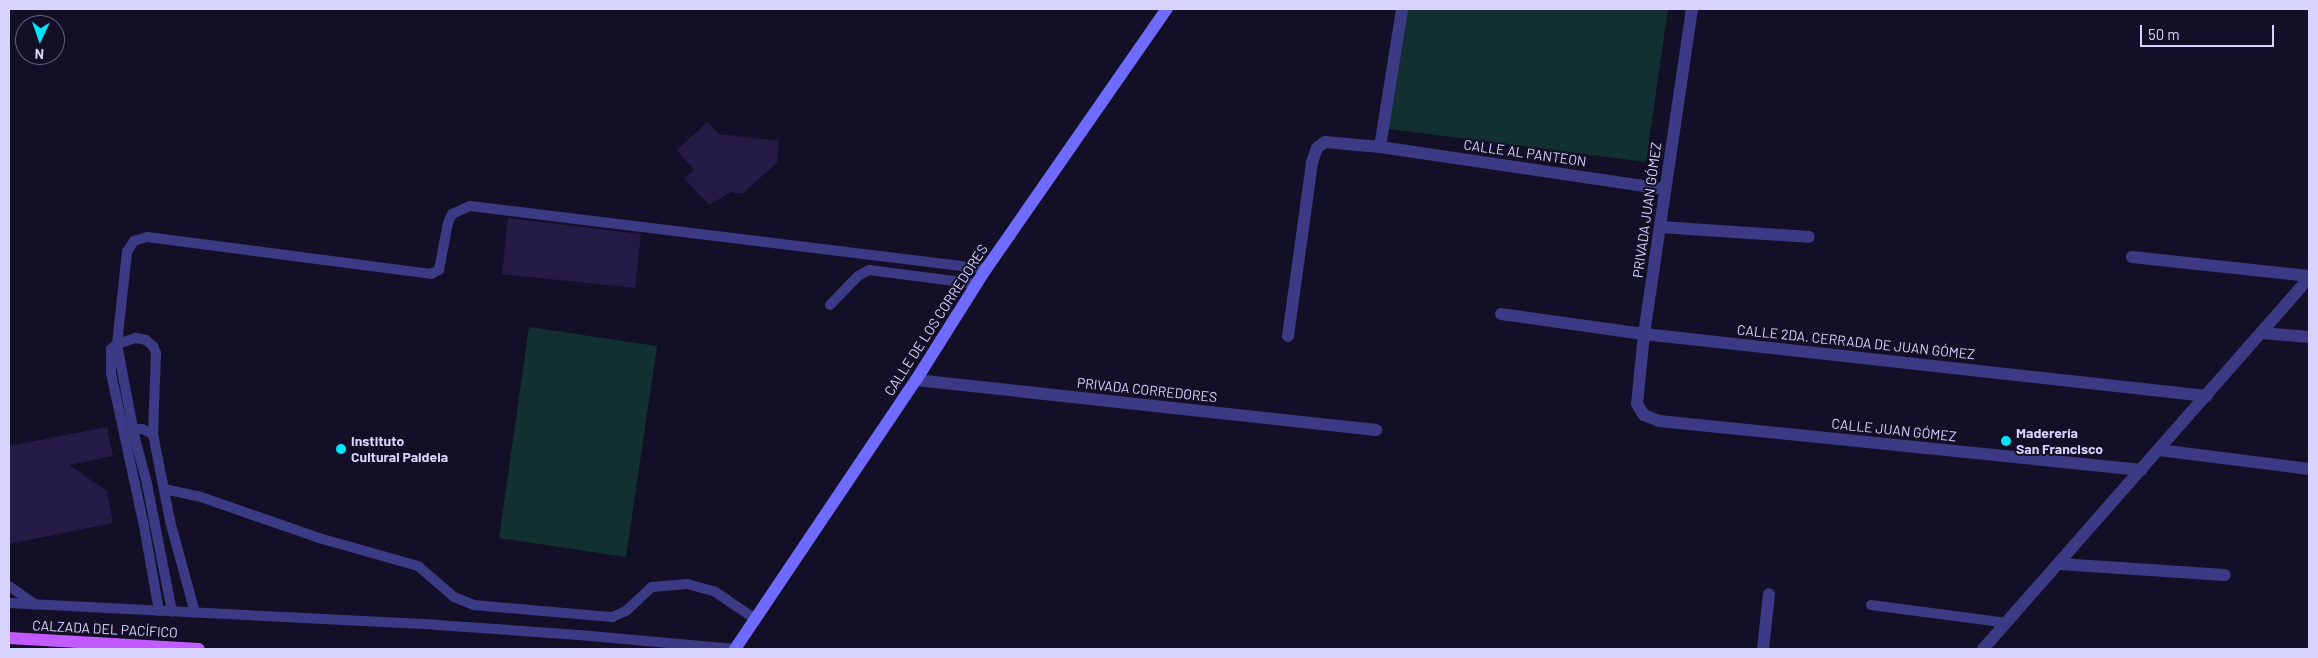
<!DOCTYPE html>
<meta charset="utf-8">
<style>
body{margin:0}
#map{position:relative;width:2318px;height:658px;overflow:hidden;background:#130f26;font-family:Barlow,sans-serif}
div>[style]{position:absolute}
.green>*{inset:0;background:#12302f}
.building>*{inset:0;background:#241b47}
.lane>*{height:10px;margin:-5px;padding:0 5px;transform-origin:5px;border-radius:5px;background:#3d3a85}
.street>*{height:12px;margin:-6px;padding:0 6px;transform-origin:6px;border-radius:6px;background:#3d3a85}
.secondary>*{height:12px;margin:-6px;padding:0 6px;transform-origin:6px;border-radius:6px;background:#6f6bff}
.primary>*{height:12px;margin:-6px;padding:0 6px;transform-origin:6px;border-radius:6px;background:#c25bff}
.lane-bridge>*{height:10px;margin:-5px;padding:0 5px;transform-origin:5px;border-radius:5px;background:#3d3a85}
.dots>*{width:14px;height:14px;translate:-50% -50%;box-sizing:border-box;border:2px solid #130f26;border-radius:50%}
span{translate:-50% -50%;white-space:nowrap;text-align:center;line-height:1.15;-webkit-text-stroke:4px #130f26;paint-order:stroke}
.street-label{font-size:14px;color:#d9d4ff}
.poi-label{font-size:14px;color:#d9d4ff;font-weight:700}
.left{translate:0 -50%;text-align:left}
.frame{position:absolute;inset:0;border:10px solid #d9d4ff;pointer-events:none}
.north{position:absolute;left:15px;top:15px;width:50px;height:50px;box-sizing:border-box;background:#130f26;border:1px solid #625e7d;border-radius:50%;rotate:183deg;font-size:14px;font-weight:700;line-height:20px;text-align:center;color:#d9d4ff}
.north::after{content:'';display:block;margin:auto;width:18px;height:22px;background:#00e5ff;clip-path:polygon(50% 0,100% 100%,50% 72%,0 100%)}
.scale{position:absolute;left:2140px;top:25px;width:134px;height:22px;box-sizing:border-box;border:2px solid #d9d4ff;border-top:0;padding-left:6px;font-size:15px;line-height:18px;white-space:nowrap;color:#d9d4ff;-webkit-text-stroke:4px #130f26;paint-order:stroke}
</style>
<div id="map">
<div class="green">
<div style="clip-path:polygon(1404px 9px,1668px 9px,1646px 162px,1389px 129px)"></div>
<div style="clip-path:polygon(529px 327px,657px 346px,626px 557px,499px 538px)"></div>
</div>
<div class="building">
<div style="clip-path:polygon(707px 122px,719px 134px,779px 141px,777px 163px,742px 194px,731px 192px,709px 205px,684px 178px,694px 170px,677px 150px)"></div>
<div style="clip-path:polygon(508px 218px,641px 234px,635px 288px,502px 274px)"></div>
<div style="clip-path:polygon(107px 427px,113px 456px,69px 465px,107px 491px,113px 523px,9px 544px,9px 446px)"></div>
</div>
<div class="lane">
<div style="left:830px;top:305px;width:40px;rotate:-46deg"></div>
<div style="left:858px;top:276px;width:13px;rotate:-29deg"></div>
<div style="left:869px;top:270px;width:109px;rotate:7.4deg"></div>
<div style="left:132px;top:423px;width:80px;rotate:-100.8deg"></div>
<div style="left:117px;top:344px;width:93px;rotate:-83.8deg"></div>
<div style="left:127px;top:252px;width:13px;rotate:-58deg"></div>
<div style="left:134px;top:241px;width:14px;rotate:-17deg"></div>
<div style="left:147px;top:237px;width:286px;rotate:7.4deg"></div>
<div style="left:431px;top:274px;width:9px;rotate:-27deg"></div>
<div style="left:439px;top:270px;width:48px;rotate:-79.2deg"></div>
<div style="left:448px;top:223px;width:10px;rotate:-66deg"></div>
<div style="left:452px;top:214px;width:20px;rotate:-24deg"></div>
<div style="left:470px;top:206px;width:520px;rotate:6.96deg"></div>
<div style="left:127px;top:434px;width:10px;rotate:-29deg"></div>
<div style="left:136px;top:429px;width:6px"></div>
<div style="left:142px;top:429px;width:12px;rotate:24deg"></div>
<div style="left:137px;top:446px;width:39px;rotate:75deg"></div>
<div style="left:147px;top:484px;width:130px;rotate:78.9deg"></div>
<div style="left:164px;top:489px;width:35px;rotate:12deg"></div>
<div style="left:198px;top:496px;width:128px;rotate:19.1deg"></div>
<div style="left:319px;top:538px;width:103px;rotate:15.8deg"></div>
<div style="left:418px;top:566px;width:48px;rotate:40.7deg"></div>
<div style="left:454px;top:597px;width:22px;rotate:22deg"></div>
<div style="left:474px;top:605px;width:139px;rotate:5deg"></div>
<div style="left:612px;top:617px;width:15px;rotate:-23deg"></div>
<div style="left:626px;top:611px;width:35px;rotate:-43deg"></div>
<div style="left:652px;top:587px;width:35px;rotate:-5deg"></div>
<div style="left:687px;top:584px;width:28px;rotate:15deg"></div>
<div style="left:714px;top:591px;width:50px;rotate:34.3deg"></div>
<div style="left:9px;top:586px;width:32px;rotate:35deg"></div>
<div style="left:9px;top:603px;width:429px;rotate:2.9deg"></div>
<div style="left:437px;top:625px;width:142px;rotate:4deg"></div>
<div style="left:579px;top:635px;width:157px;rotate:5.1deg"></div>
<div style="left:1871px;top:605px;width:137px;rotate:7.5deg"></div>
<div style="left:159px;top:611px;width:86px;rotate:-100deg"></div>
<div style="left:144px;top:526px;width:157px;rotate:-102.2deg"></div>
<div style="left:111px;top:373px;width:24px;rotate:-90deg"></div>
<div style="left:111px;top:349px;width:8px;rotate:-40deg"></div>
<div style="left:117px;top:344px;width:20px;rotate:-18deg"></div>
<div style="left:136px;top:338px;width:10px;rotate:11deg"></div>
<div style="left:146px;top:340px;width:9px;rotate:41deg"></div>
<div style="left:153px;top:346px;width:8px;rotate:67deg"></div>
<div style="left:156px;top:353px;width:81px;rotate:92.1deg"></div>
<div style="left:153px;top:434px;width:89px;rotate:78.9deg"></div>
<div style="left:170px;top:521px;width:95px;rotate:74.8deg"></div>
</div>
<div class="street">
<div style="left:1692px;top:9px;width:329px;rotate:98.4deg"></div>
<div style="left:1644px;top:334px;width:70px;rotate:95.7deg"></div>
<div style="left:1637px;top:404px;width:13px;rotate:58deg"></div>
<div style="left:1644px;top:415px;width:16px;rotate:22deg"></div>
<div style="left:1659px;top:421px;width:485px;rotate:5.8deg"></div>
<div style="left:1380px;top:147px;width:140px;rotate:-80.9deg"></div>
<div style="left:1660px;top:227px;width:149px;rotate:3.8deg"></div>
<div style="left:2132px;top:257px;width:178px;rotate:6.1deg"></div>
<div style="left:1501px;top:314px;width:144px;rotate:8deg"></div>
<div style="left:1644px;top:334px;width:566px;rotate:6.28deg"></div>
<div style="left:2262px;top:333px;width:47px;rotate:4.9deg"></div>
<div style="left:1288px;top:336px;width:176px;rotate:-82.1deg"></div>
<div style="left:1312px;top:162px;width:15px;rotate:-70deg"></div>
<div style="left:1317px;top:148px;width:10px;rotate:-37deg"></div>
<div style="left:1325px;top:142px;width:55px;rotate:5.2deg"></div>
<div style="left:1380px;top:147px;width:288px;rotate:8.4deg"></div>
<div style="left:916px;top:380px;width:463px;rotate:6.2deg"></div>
<div style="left:2159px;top:450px;width:151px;rotate:7.2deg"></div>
<div style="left:2060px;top:564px;width:165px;rotate:3.8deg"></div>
<div style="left:1763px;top:649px;width:55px;rotate:-83.8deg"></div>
<div style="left:1983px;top:649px;width:494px;rotate:-48.7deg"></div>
</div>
<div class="secondary">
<div style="left:735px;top:649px;width:324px;rotate:-56.1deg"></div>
<div style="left:916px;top:380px;width:131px;rotate:-57.8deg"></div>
<div style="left:986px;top:269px;width:317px;rotate:-55.2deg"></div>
</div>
<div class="primary">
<div style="left:9px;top:638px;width:190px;rotate:3.3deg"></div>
</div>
<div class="lane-bridge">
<div style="left:132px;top:423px;width:24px;rotate:78deg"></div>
</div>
<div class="dots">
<div style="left:2006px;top:441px;background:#00e5ff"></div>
<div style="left:341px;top:449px;background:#00e5ff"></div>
</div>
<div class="street-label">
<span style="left:1525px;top:153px;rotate:8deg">CALLE AL PANTEON</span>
<span style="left:1647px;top:210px;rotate:-82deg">PRIVADA JUAN GÓMEZ</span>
<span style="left:936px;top:320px;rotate:-57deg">CALLE DE LOS CORREDORES</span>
<span style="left:1856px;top:342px;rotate:6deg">CALLE 2DA. CERRADA DE JUAN GÓMEZ</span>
<span style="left:1147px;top:390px;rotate:6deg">PRIVADA CORREDORES</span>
<span style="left:1894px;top:430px;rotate:6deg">CALLE JUAN GÓMEZ</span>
<span style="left:105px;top:629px;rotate:3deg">CALZADA DEL PACÍFICO</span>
</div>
<div class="poi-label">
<span class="left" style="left:2016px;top:441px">Maderería<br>San Francisco</span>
<span class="left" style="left:351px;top:449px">Instituto<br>Cultural Paideia</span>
</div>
<div class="frame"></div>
<div class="north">N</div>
<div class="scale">50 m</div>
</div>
